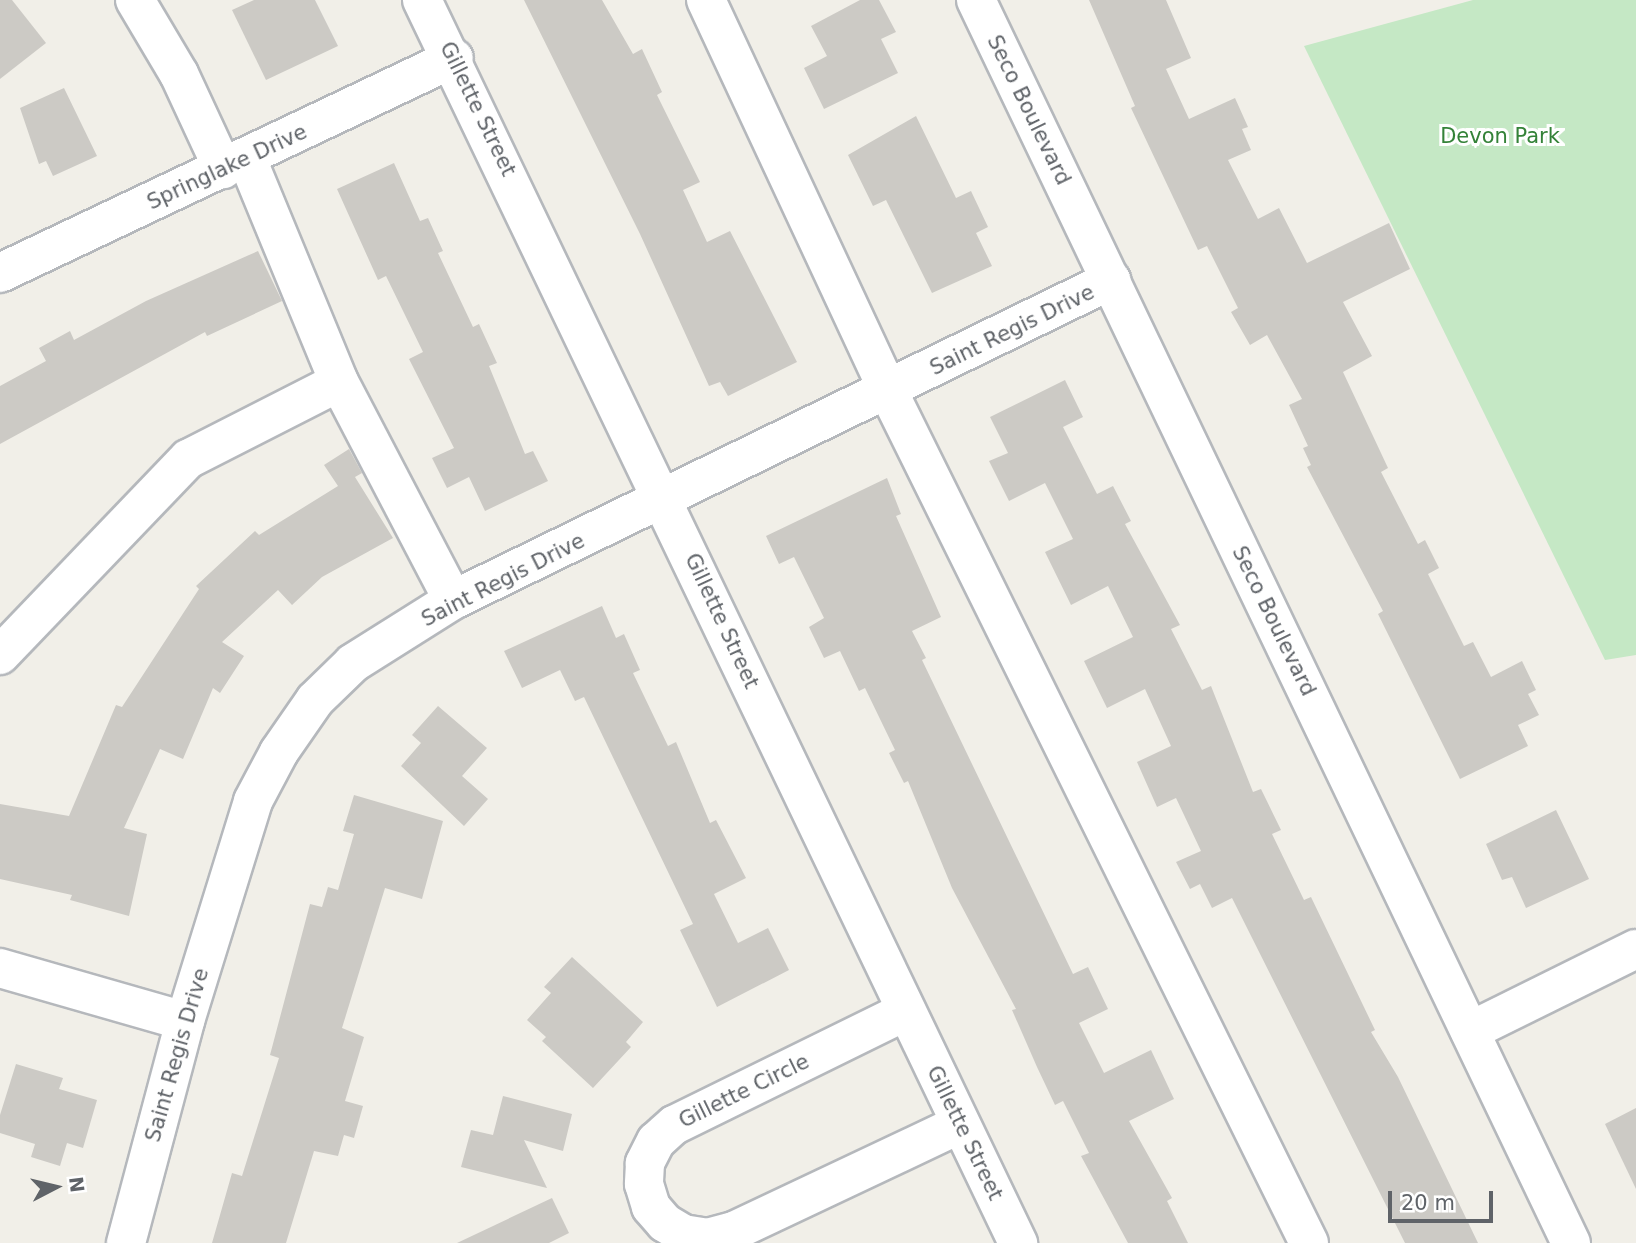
<!DOCTYPE html>
<style>
body{margin:0}
#map{position:relative;width:1636px;height:1243px;overflow:hidden;background:#f1efe8;font-family:"DejaVu Sans",sans-serif}
div>[style]{position:absolute}
.green>*{inset:0;background:#c5e8c5}
.building>*{inset:0;background:#cccac5}
.roads{filter:drop-shadow(2px 0 #b5b8bc) drop-shadow(-2px 0 #b5b8bc) drop-shadow(0 2px #b5b8bc) drop-shadow(0 -2px #b5b8bc)}
.minor>*{height:38px;margin:-19px;padding:0 19px;transform-origin:19px;border-radius:19px;background:#fff}
span{translate:-50% -50%;white-space:nowrap;text-align:center;line-height:1.15;-webkit-text-stroke:6px #fff;paint-order:stroke}
.street-label{font-size:21px;color:#5f6368}
.park-label{font-size:21px;color:#348238}
.north{position:absolute;left:21px;top:1152px;width:70px;height:70px;-webkit-text-stroke:5px #fff;paint-order:stroke;rotate:83deg;font-size:19px;font-weight:700;line-height:28px;text-align:center;color:#5f6368}
.north::after{content:'';display:block;margin:auto;width:24px;height:32px;background:#5f6368;clip-path:polygon(50% 0,100% 100%,50% 72%,0 100%)}
.scale{position:absolute;left:1388px;top:1191px;width:105px;height:32px;box-sizing:border-box;border:4px solid #5f6368;border-top:0;padding-left:9px;font-size:21px;line-height:24px;white-space:nowrap;color:#5f6368;-webkit-text-stroke:5px #fff;paint-order:stroke}
</style>
<div id="map">
<div class="green">
<div style="clip-path:polygon(1473px 0,1636px 0,1636px 655px,1605px 660px,1304px 46px)"></div>
</div>
<div class="building">
<div style="clip-path:polygon(0 0,12px 0,46px 43px,0 79px)"></div>
<div style="clip-path:polygon(254px 0,315px 0,338px 46px,266px 80px,232px 10px)"></div>
<div style="clip-path:polygon(524px 0,602px 0,633px 54px,642px 49px,662px 92px,657px 95px,700px 182px,683px 190px,707px 242px,730px 231px,797px 362px,728px 396px,720px 382px,709px 386px,640px 234px)"></div>
<div style="clip-path:polygon(860px 0,879px 0,896px 32px,881px 39px,898px 73px,824px 109px,804px 68px,827px 56px,811px 26px)"></div>
<div style="clip-path:polygon(1089px 0,1166px 0,1191px 58px,1166px 69px,1189px 119px,1235px 98px,1248px 127px,1242px 129px,1251px 150px,1228px 160px,1258px 219px,1279px 208px,1307px 263px,1389px 223px,1410px 269px,1343px 302px,1372px 356px,1343px 372px,1388px 468px,1381px 472px,1418px 544px,1425px 540px,1439px 568px,1428px 574px,1464px 646px,1473px 642px,1491px 677px,1522px 661px,1536px 690px,1528px 694px,1539px 715px,1518px 725px,1528px 746px,1460px 779px,1378px 614px,1383px 611px,1307px 467px,1311px 465px,1303px 448px,1308px 446px,1289px 405px,1302px 399px,1267px 335px,1250px 345px,1231px 312px,1238px 308px,1207px 246px,1198px 250px,1131px 108px,1135px 106px)"></div>
<div style="clip-path:polygon(64px 88px,97px 156px,53px 176px,46px 161px,39px 164px,20px 108px)"></div>
<div style="clip-path:polygon(916px 116px,956px 198px,971px 191px,988px 227px,976px 233px,992px 266px,932px 293px,886px 200px,873px 206px,848px 155px)"></div>
<div style="clip-path:polygon(394px 163px,420px 221px,428px 218px,443px 251px,438px 253px,473px 327px,479px 324px,497px 363px,489px 366px,525px 454px,533px 451px,548px 481px,485px 511px,469px 477px,447px 488px,432px 458px,454px 448px,409px 359px,423px 352px,386px 276px,378px 280px,337px 189px)"></div>
<div style="clip-path:polygon(258px 251px,282px 301px,207px 336px,205px 332px,0 444px,0 386px,46px 361px,39px 348px,70px 331px,74px 340px,146px 301px)"></div>
<div style="clip-path:polygon(1065px 380px,1083px 417px,1063px 427px,1097px 494px,1113px 486px,1131px 521px,1125px 524px,1180px 625px,1171px 629px,1202px 690px,1211px 686px,1253px 792px,1261px 789px,1281px 830px,1272px 834px,1304px 900px,1311px 897px,1375px 1030px,1371px 1032px,1398px 1077px,1478px 1243px,1405px 1243px,1232px 898px,1212px 908px,1200px 884px,1190px 889px,1176px 862px,1201px 851px,1176px 798px,1157px 807px,1137px 762px,1171px 746px,1145px 689px,1107px 708px,1084px 661px,1133px 637px,1108px 586px,1071px 605px,1045px 552px,1073px 539px,1045px 483px,1009px 501px,989px 461px,1008px 453px,990px 417px)"></div>
<div style="clip-path:polygon(349px 449px,362px 473px,355px 477px,393px 538px,322px 577px,292px 605px,278px 590px,222px 642px,244px 656px,220px 693px,213px 688px,183px 759px,160px 749px,124px 828px,147px 834px,129px 916px,70px 900px,72px 895px,0 879px,0 804px,69px 816px,116px 705px,122px 707px,199px 589px,196px 586px,255px 531px,259px 535px,338px 486px,324px 465px)"></div>
<div style="clip-path:polygon(887px 478px,901px 514px,896px 516px,941px 617px,912px 631px,926px 658px,922px 660px,1073px 974px,1088px 967px,1108px 1009px,1079px 1023px,1104px 1073px,1151px 1050px,1174px 1099px,1129px 1121px,1172px 1198px,1167px 1201px,1188px 1243px,1128px 1243px,1081px 1156px,1089px 1153px,1063px 1101px,1055px 1105px,1037px 1067px,1012px 1010px,1016px 1009px,952px 888px,908px 781px,904px 783px,889px 753px,895px 750px,865px 688px,859px 691px,840px 651px,824px 658px,809px 627px,824px 618px,794px 557px,779px 564px,766px 536px)"></div>
<div style="clip-path:polygon(602px 606px,616px 638px,624px 634px,640px 670px,633px 673px,668px 746px,676px 742px,710px 823px,716px 820px,746px 878px,714px 894px,738px 943px,768px 928px,789px 970px,717px 1007px,680px 930px,693px 924px,584px 697px,575px 701px,560px 670px,522px 688px,504px 651px)"></div>
<div style="clip-path:polygon(438px 706px,487px 748px,462px 776px,488px 799px,464px 826px,401px 766px,421px 743px,412px 735px)"></div>
<div style="clip-path:polygon(354px 795px,443px 821px,422px 899px,385px 888px,342px 1028px,364px 1037px,345px 1101px,363px 1106px,354px 1138px,344px 1135px,338px 1156px,314px 1151px,286px 1243px,212px 1243px,232px 1173px,242px 1176px,279px 1058px,270px 1055px,310px 904px,322px 907px,328px 887px,338px 890px,354px 834px,343px 831px)"></div>
<div style="clip-path:polygon(1556px 810px,1589px 879px,1526px 908px,1512px 877px,1502px 880px,1486px 844px)"></div>
<div style="clip-path:polygon(572px 957px,643px 1022px,626px 1042px,631px 1047px,593px 1088px,542px 1041px,546px 1037px,527px 1020px,551px 993px,544px 987px)"></div>
<div style="clip-path:polygon(16px 1064px,63px 1078px,59px 1089px,97px 1100px,83px 1148px,67px 1143px,60px 1166px,31px 1157px,35px 1144px,0 1133px,0 1115px)"></div>
<div style="clip-path:polygon(503px 1096px,572px 1114px,563px 1151px,524px 1140px,547px 1188px,461px 1167px,471px 1130px,493px 1135px)"></div>
<div style="clip-path:polygon(1636px 1108px,1636px 1189px,1605px 1124px)"></div>
<div style="clip-path:polygon(552px 1198px,569px 1233px,549px 1243px,457px 1243px)"></div>
</div>
<div class="roads">
<div class="minor">
<div style="left:135px;top:0;width:86px;rotate:59.3deg"></div>
<div style="left:179px;top:74px;width:105px;rotate:65.1deg"></div>
<div style="left:422px;top:0;width:1379px;rotate:64.38deg"></div>
<div style="left:706px;top:0;width:431px;rotate:65deg"></div>
<div style="left:888px;top:391px;width:950px;rotate:63.7deg"></div>
<div style="left:976px;top:0;width:1378px;rotate:64.42deg"></div>
<div style="left:0;top:273px;width:502px;rotate:-25.34deg"></div>
<div style="left:339px;top:382px;width:246px;rotate:62.4deg"></div>
<div style="left:0;top:655px;width:272px;rotate:-46.2deg"></div>
<div style="left:188px;top:459px;width:169px;rotate:-27deg"></div>
<div style="left:339px;top:382px;width:241px;rotate:-112.4deg"></div>
<div style="left:0;top:968px;width:192px;rotate:16deg"></div>
<div style="left:906px;top:1011px;width:258px;rotate:153.8deg"></div>
<div style="left:674px;top:1125px;width:24px;rotate:138deg"></div>
<div style="left:656px;top:1141px;width:25px;rotate:117deg"></div>
<div style="left:645px;top:1163px;width:21px;rotate:93deg"></div>
<div style="left:644px;top:1184px;width:24px;rotate:73deg"></div>
<div style="left:651px;top:1207px;width:21px;rotate:49deg"></div>
<div style="left:665px;top:1223px;width:21px;rotate:31deg"></div>
<div style="left:683px;top:1234px;width:24px;rotate:9deg"></div>
<div style="left:707px;top:1238px;width:28px;rotate:-15deg"></div>
<div style="left:734px;top:1231px;width:250px;rotate:-25.3deg"></div>
<div style="left:1470px;top:1031px;width:185px;rotate:-26.3deg"></div>
<div style="left:126px;top:1243px;width:230px;rotate:-75.1deg"></div>
<div style="left:185px;top:1021px;width:230px;rotate:-72.8deg"></div>
<div style="left:253px;top:801px;width:55px;rotate:-62deg"></div>
<div style="left:279px;top:752px;width:63px;rotate:-55.3deg"></div>
<div style="left:315px;top:700px;width:53px;rotate:-44.2deg"></div>
<div style="left:353px;top:663px;width:118px;rotate:-32.2deg"></div>
<div style="left:453px;top:600px;width:732px;rotate:-25.93deg"></div>
</div>
</div>
<div class="street-label">
<span style="left:478px;top:109px;rotate:64deg">Gillette Street</span>
<span style="left:1029px;top:110px;rotate:64deg">Seco Boulevard</span>
<span style="left:227px;top:167px;rotate:-25deg">Springlake Drive</span>
<span style="left:1012px;top:330px;rotate:-26deg">Saint Regis Drive</span>
<span style="left:503px;top:580px;rotate:-27deg">Saint Regis Drive</span>
<span style="left:722px;top:621px;rotate:65deg">Gillette Street</span>
<span style="left:1274px;top:621px;rotate:64deg">Seco Boulevard</span>
<span style="left:177px;top:1055px;rotate:-74deg">Saint Regis Drive</span>
<span style="left:744px;top:1091px;rotate:-26deg">Gillette Circle</span>
<span style="left:965px;top:1133px;rotate:64deg">Gillette Street</span>
</div>
<div class="park-label">
<span style="left:1500px;top:136px">Devon Park</span>
</div>
<div class="north">N</div>
<div class="scale">20 m</div>
</div>
